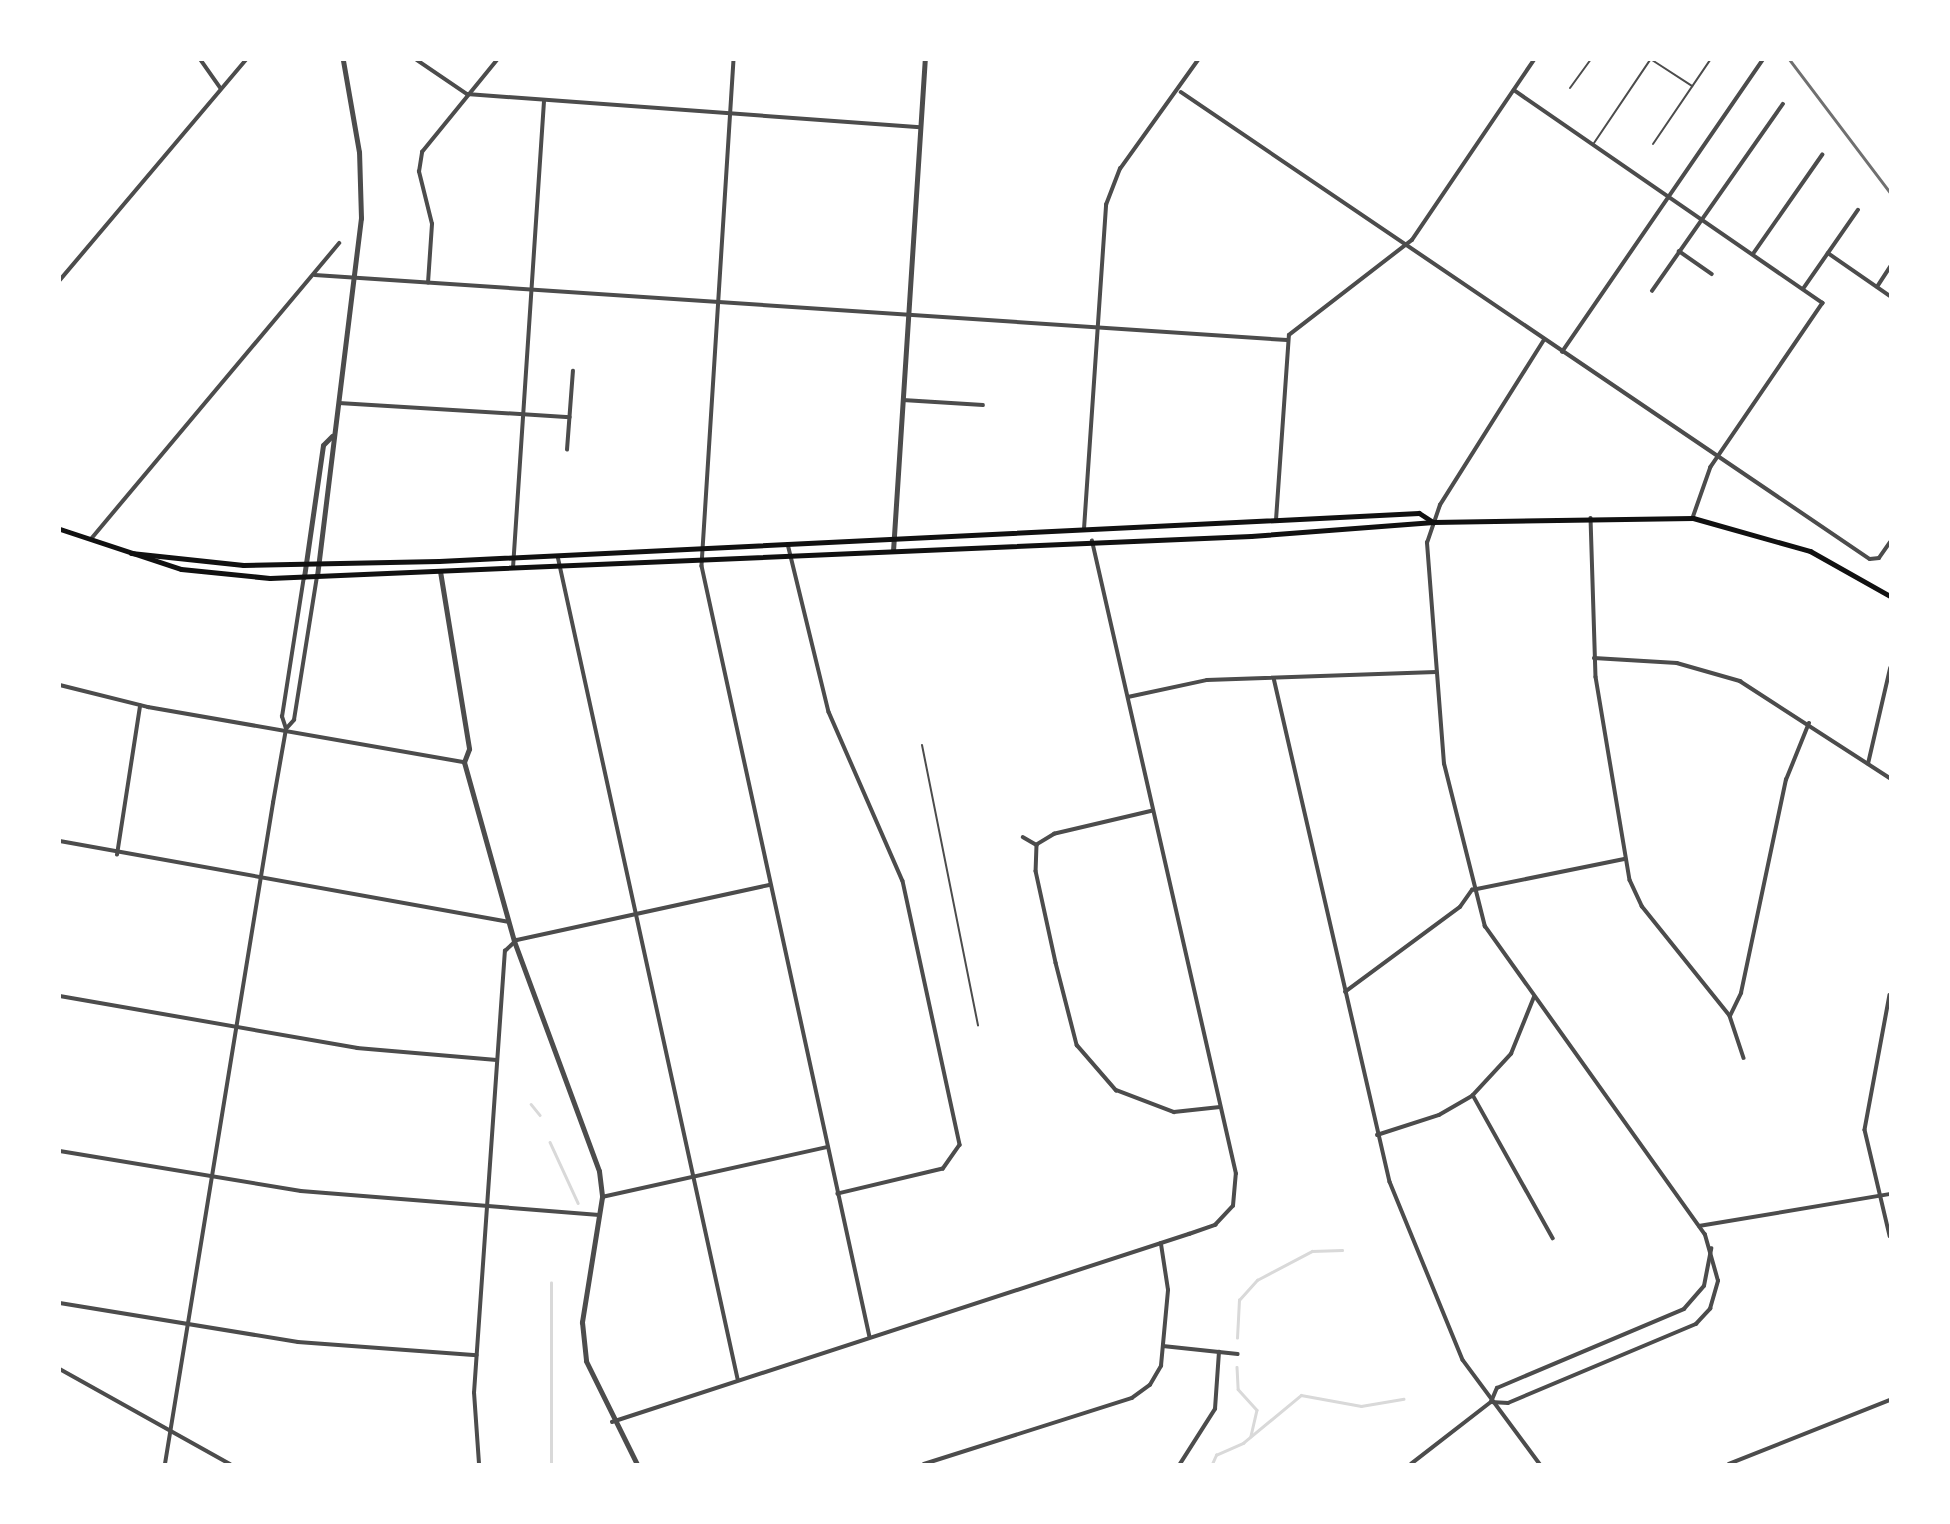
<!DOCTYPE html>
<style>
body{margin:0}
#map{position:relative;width:1950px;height:1524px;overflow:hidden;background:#fff;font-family:Raleway,sans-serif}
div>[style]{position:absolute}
.stream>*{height:2.5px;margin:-1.25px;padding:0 1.25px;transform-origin:1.25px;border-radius:1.25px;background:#d9d9d9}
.service>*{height:2px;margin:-1px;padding:0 1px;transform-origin:1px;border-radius:1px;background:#4c4c4c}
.minor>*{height:3.5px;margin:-1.75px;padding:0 1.75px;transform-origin:1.75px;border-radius:1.75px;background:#4c4c4c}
.tertiary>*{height:5px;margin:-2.5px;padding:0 2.5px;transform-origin:2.5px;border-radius:2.5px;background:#4c4c4c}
.secondary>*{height:5px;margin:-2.5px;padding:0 2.5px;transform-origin:2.5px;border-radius:2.5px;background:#111}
.rail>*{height:2.5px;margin:-1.25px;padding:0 1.25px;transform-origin:1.25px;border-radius:1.25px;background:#707070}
span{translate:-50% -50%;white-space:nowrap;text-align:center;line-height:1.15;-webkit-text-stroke:6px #fff;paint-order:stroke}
.frame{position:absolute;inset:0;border:61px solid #fff;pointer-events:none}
</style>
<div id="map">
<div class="stream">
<div style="left:531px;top:1104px;width:14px;rotate:51deg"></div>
<div style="left:550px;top:1142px;width:67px;rotate:65.3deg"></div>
<div style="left:1237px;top:1338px;width:38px;rotate:-87deg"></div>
<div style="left:1239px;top:1300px;width:27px;rotate:-48deg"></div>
<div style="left:1257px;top:1280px;width:62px;rotate:-27.8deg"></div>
<div style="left:1312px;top:1251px;width:30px;rotate:-2deg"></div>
<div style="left:1237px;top:1367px;width:22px;rotate:87deg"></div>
<div style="left:1238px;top:1389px;width:28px;rotate:48deg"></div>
<div style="left:1257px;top:1410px;width:27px;rotate:103deg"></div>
<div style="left:551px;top:1464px;width:181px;rotate:-90deg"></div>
<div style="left:1212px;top:1464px;width:10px;rotate:-66deg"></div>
<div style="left:1216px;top:1455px;width:30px;rotate:-24deg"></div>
<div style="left:1243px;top:1443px;width:75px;rotate:-39.6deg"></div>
<div style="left:1301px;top:1395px;width:61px;rotate:10.4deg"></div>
<div style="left:1361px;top:1406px;width:43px;rotate:-9.5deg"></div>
</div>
<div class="service">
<div style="left:1652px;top:60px;width:48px;rotate:33deg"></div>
<div style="left:1570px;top:88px;width:34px;rotate:-54deg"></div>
<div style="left:1594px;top:143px;width:100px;rotate:-56deg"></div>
<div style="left:1653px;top:144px;width:102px;rotate:-55.8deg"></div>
<div style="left:922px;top:745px;width:286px;rotate:78.7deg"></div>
</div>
<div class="minor">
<div style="left:201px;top:60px;width:35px;rotate:55deg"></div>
<div style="left:417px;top:60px;width:60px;rotate:34.2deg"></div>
<div style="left:467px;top:94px;width:454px;rotate:4.2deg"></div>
<div style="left:734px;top:60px;width:507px;rotate:93.62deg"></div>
<div style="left:702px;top:566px;width:789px;rotate:77.71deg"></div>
<div style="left:1514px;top:90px;width:375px;rotate:34.6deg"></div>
<div style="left:1823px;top:303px;width:199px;rotate:124.3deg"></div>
<div style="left:1711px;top:467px;width:54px;rotate:109.4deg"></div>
<div style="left:1181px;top:92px;width:832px;rotate:34.13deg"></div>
<div style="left:1870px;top:559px;width:9px;rotate:-6deg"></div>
<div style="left:1879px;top:558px;width:19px;rotate:-55deg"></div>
<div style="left:1679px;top:251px;width:40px;rotate:34.9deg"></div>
<div style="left:1828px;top:253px;width:75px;rotate:34.7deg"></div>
<div style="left:1753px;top:254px;width:121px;rotate:-55.1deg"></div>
<div style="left:315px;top:275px;width:974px;rotate:3.83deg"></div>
<div style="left:60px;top:280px;width:288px;rotate:-49.8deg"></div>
<div style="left:428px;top:283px;width:59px;rotate:-86.1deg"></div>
<div style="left:432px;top:224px;width:54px;rotate:-104deg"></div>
<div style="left:419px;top:172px;width:20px;rotate:-81deg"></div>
<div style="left:422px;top:152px;width:119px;rotate:-50.8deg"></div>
<div style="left:1877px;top:287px;width:24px;rotate:-57deg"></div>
<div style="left:1803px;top:289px;width:96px;rotate:-55.2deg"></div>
<div style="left:1652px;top:291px;width:228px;rotate:-55deg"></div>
<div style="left:1562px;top:352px;width:354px;rotate:-55.5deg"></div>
<div style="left:903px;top:400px;width:80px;rotate:3.6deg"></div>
<div style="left:339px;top:403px;width:231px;rotate:3.5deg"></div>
<div style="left:567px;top:450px;width:79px;rotate:-85.7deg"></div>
<div style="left:1591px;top:518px;width:159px;rotate:88.2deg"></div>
<div style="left:1596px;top:677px;width:206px;rotate:80.5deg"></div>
<div style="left:1630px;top:880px;width:29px;rotate:65deg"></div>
<div style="left:1642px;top:906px;width:141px;rotate:51.3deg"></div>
<div style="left:1730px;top:1016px;width:44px;rotate:71.6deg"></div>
<div style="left:1276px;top:520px;width:185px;rotate:-86deg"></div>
<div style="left:1289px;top:335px;width:155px;rotate:-37.7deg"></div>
<div style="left:1412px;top:240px;width:217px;rotate:-55.9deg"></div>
<div style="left:1084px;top:529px;width:325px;rotate:-86.1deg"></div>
<div style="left:1106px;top:205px;width:39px;rotate:-69deg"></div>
<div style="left:1120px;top:169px;width:134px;rotate:-54.4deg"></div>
<div style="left:91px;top:539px;width:386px;rotate:-50deg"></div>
<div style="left:788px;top:544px;width:173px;rotate:76.3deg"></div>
<div style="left:829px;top:712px;width:184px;rotate:66.4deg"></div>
<div style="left:903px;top:881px;width:270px;rotate:77.8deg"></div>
<div style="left:960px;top:1145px;width:29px;rotate:125deg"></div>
<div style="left:943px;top:1169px;width:108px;rotate:166.6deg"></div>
<div style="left:558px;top:556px;width:842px;rotate:77.66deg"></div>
<div style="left:513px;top:568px;width:467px;rotate:-86.2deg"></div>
<div style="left:1594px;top:658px;width:83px;rotate:3.4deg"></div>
<div style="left:1677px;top:663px;width:66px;rotate:15.9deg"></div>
<div style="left:1740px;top:681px;width:179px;rotate:32.9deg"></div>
<div style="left:1274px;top:678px;width:517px;rotate:77.04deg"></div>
<div style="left:1390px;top:1182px;width:192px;rotate:67.7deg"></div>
<div style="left:1463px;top:1360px;width:129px;rotate:53.5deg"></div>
<div style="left:60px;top:685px;width:91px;rotate:14deg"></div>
<div style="left:148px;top:707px;width:321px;rotate:9.9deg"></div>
<div style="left:1128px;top:697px;width:81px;rotate:-12.1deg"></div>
<div style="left:1207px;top:680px;width:229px;rotate:-2deg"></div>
<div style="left:286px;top:729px;width:13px;rotate:-108deg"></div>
<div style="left:282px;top:717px;width:142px;rotate:-81.1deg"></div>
<div style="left:1868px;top:764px;width:98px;rotate:-77deg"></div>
<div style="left:1153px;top:811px;width:101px;rotate:166.8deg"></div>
<div style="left:1055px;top:834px;width:21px;rotate:149deg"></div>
<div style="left:1037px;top:845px;width:26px;rotate:92deg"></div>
<div style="left:1036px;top:871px;width:94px;rotate:77.7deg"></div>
<div style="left:1056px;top:963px;width:85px;rotate:75.6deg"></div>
<div style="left:1077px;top:1045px;width:60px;rotate:49.1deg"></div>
<div style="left:1116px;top:1090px;width:62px;rotate:20.8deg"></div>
<div style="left:1174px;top:1112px;width:46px;rotate:-6.2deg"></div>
<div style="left:1023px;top:837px;width:16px;rotate:30deg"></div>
<div style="left:60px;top:841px;width:455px;rotate:10.2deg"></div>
<div style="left:117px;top:855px;width:151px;rotate:-81.2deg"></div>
<div style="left:1345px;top:992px;width:143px;rotate:-36.5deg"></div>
<div style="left:1460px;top:907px;width:21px;rotate:-55deg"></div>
<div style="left:1472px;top:890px;width:155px;rotate:-11.5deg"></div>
<div style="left:1890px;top:995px;width:137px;rotate:100.5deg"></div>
<div style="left:1865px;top:1130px;width:109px;rotate:76.7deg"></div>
<div style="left:60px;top:996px;width:302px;rotate:9.9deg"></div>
<div style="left:357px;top:1048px;width:140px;rotate:4.9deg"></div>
<div style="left:1730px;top:1016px;width:25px;rotate:-64deg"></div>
<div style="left:1741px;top:993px;width:218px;rotate:-78.1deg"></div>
<div style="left:1786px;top:780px;width:61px;rotate:-68deg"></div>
<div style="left:1473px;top:1095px;width:164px;rotate:60.8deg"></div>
<div style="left:1377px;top:1135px;width:65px;rotate:-17.9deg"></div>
<div style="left:1439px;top:1115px;width:39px;rotate:-30deg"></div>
<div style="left:1473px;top:1095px;width:56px;rotate:-47.2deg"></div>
<div style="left:1511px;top:1054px;width:61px;rotate:-68deg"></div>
<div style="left:60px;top:1151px;width:244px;rotate:9.4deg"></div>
<div style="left:301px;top:1191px;width:299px;rotate:4.6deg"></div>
<div style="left:602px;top:1197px;width:231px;rotate:-12.5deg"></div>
<div style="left:1699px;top:1226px;width:194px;rotate:-9.5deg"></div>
<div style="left:60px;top:1303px;width:241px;rotate:9.3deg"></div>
<div style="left:298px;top:1342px;width:179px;rotate:4.2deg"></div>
<div style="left:1163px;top:1346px;width:75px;rotate:6.1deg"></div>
<div style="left:60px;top:1369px;width:195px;rotate:29.2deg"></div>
<div style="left:1491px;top:1402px;width:17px;rotate:3deg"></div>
<div style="left:1508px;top:1403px;width:204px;rotate:-22.8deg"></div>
<div style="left:1696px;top:1324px;width:21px;rotate:-47deg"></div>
<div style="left:1710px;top:1309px;width:29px;rotate:-74deg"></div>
<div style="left:1718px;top:1281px;width:48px;rotate:-105.8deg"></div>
<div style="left:1705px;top:1235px;width:379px;rotate:-125.5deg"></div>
<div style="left:1485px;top:927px;width:168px;rotate:-104.1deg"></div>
<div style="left:1444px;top:764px;width:222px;rotate:-94.4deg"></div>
<div style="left:1427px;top:543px;width:40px;rotate:-71.1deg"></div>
<div style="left:1440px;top:505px;width:195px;rotate:-57.8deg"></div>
<div style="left:612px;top:1422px;width:607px;rotate:-18.05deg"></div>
<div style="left:1189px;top:1234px;width:28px;rotate:-19deg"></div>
<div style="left:1215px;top:1225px;width:26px;rotate:-47deg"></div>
<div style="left:1233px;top:1206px;width:32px;rotate:-85deg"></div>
<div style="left:1236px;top:1174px;width:649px;rotate:-102.82deg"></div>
<div style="left:165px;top:1464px;width:670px;rotate:-80.72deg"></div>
<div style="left:273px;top:803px;width:75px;rotate:-80deg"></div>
<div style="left:286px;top:729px;width:12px;rotate:-48deg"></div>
<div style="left:294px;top:720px;width:146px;rotate:-80.9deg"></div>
<div style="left:479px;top:1464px;width:71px;rotate:-94deg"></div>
<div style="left:474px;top:1393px;width:443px;rotate:-86deg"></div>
<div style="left:505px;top:951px;width:16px;rotate:-43deg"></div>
<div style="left:517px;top:940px;width:259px;rotate:-12.3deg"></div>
<div style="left:924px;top:1464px;width:218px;rotate:-17.6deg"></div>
<div style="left:1132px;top:1398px;width:22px;rotate:-36deg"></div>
<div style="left:1150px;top:1385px;width:22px;rotate:-60deg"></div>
<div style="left:1161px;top:1366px;width:76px;rotate:-84.7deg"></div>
<div style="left:1168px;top:1290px;width:47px;rotate:-98.7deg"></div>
<div style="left:1180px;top:1464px;width:65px;rotate:-57.5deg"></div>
<div style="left:1215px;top:1409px;width:57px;rotate:-86deg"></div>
<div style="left:1411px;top:1464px;width:101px;rotate:-37.8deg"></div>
<div style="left:1491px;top:1402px;width:15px;rotate:-67deg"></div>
<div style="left:1497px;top:1388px;width:203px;rotate:-22.9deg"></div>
<div style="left:1684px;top:1309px;width:30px;rotate:-49deg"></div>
<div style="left:1704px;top:1286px;width:38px;rotate:-79deg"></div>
<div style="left:1729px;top:1464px;width:173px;rotate:-21.7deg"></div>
</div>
<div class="tertiary">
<div style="left:893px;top:551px;width:492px;rotate:-86.3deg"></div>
<div style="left:440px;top:571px;width:180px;rotate:80.7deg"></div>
<div style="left:469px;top:749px;width:14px;rotate:111deg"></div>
<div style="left:464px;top:762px;width:186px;rotate:74.4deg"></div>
<div style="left:514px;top:941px;width:245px;rotate:69.7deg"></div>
<div style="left:599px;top:1171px;width:26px;rotate:83deg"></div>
<div style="left:602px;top:1197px;width:127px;rotate:99.1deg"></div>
<div style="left:582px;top:1322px;width:39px;rotate:84deg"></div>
<div style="left:586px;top:1361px;width:115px;rotate:63.7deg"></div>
<div style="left:317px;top:576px;width:361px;rotate:-83deg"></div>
<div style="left:361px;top:218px;width:66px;rotate:-91.7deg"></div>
<div style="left:359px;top:152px;width:93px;rotate:-99.9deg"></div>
<div style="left:304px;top:577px;width:133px;rotate:-81.8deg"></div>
<div style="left:323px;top:445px;width:13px;rotate:-45deg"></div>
</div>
<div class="secondary">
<div style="left:60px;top:529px;width:127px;rotate:18.3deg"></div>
<div style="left:181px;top:569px;width:89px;rotate:5.8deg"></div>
<div style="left:270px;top:578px;width:982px;rotate:-2.45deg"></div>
<div style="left:1251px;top:536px;width:183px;rotate:-4.4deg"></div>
<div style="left:1433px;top:522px;width:260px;rotate:-0.9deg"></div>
<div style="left:1693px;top:518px;width:122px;rotate:15.8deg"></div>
<div style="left:1810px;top:551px;width:92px;rotate:29.4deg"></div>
<div style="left:131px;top:553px;width:113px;rotate:6.1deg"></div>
<div style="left:243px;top:565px;width:196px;rotate:-1.2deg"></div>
<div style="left:439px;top:561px;width:981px;rotate:-2.8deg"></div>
<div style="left:1419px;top:513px;width:17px;rotate:33deg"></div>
</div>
<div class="rail">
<div style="left:1790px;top:60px;width:166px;rotate:52.9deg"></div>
</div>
<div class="frame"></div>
</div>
